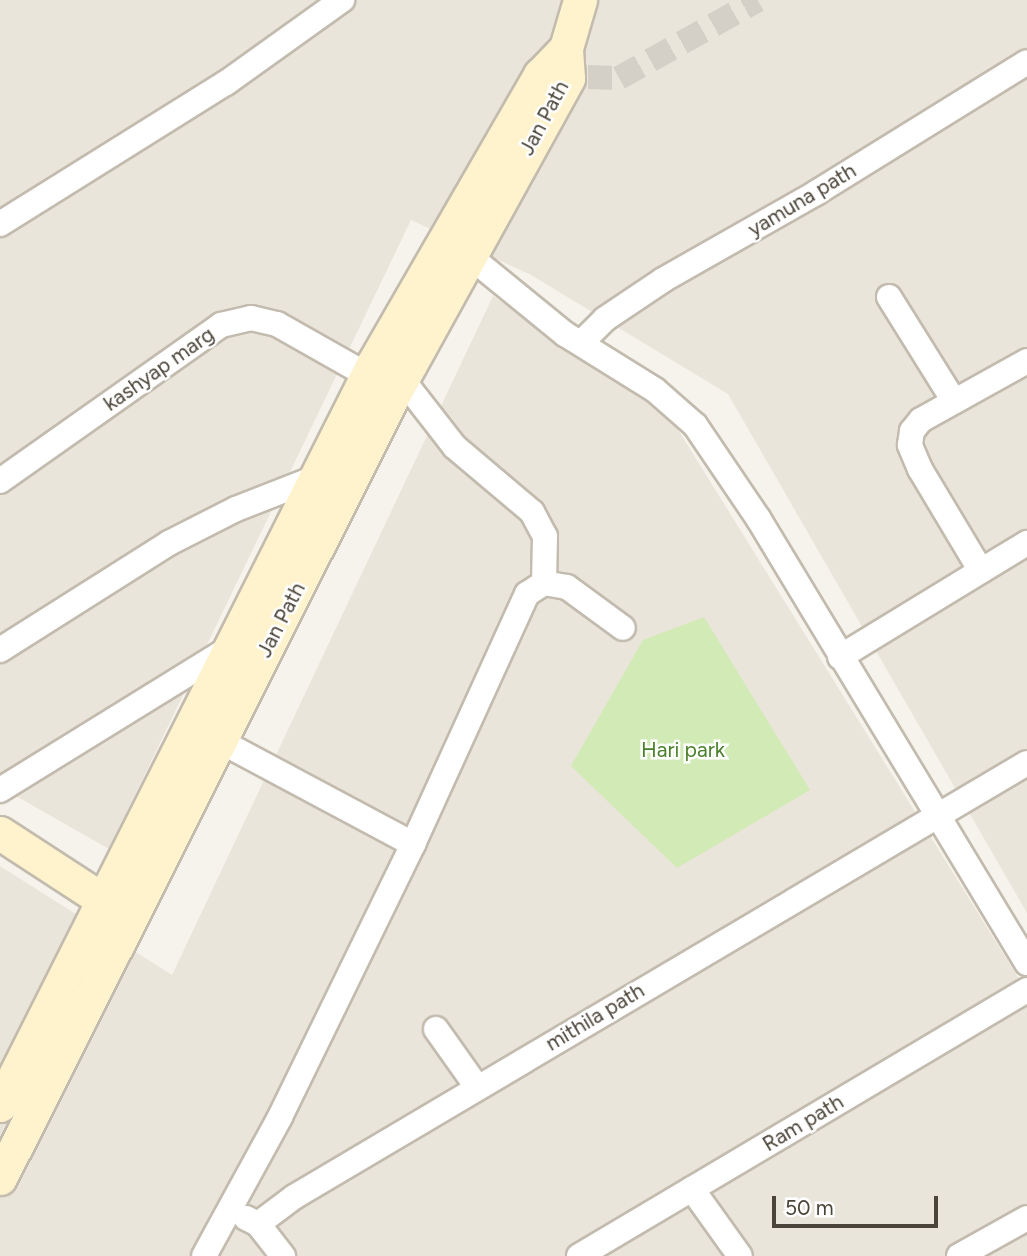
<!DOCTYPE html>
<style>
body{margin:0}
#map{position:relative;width:1027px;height:1256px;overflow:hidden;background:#f6f3ec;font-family:Figtree,sans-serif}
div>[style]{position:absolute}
.residential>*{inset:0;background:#eae5da}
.green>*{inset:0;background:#d2eab5}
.street-tunnel>*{height:24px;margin-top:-12px;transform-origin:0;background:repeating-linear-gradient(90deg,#d4d0c8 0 24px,transparent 0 36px)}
.roads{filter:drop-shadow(2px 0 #c2bbae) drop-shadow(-2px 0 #c2bbae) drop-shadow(0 2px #c2bbae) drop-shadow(0 -2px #c2bbae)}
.street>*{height:24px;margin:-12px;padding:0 12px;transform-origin:12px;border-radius:12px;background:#fff}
.secondary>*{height:33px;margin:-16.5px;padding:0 16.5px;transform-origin:16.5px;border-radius:16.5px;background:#fff3cd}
span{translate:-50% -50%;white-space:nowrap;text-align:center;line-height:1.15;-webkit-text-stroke:5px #fff;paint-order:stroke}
.street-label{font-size:21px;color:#4b4439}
.park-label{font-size:21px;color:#4a7f2a}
.scale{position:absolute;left:772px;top:1196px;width:166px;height:32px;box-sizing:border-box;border:4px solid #4b4439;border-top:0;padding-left:9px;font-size:21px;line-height:24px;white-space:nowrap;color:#4b4439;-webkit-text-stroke:5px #fff;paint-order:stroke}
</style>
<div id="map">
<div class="residential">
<div style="clip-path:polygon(0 0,1027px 0,1027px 913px,728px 394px,531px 275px,411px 220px,109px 849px,0 787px)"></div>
<div style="clip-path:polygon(493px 296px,672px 420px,1027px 992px,1027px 1256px,0 1256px,0 866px,172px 975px)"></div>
</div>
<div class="green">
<div style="clip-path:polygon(704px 617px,810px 790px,677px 868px,571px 766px,643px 640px)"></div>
</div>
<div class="street-tunnel">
<div style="left:552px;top:76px;width:67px;rotate:1.7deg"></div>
<div style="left:619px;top:78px;width:159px;rotate:-29.3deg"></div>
</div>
<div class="roads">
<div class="street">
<div style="left:0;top:224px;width:266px;rotate:-32deg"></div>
<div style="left:226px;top:83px;width:143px;rotate:-35.6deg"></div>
<div style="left:468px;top:255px;width:125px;rotate:39.2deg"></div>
<div style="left:565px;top:334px;width:106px;rotate:31.9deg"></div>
<div style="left:655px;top:390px;width:53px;rotate:41.2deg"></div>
<div style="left:695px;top:425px;width:112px;rotate:55.9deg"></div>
<div style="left:758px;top:518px;width:520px;rotate:58.85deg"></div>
<div style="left:889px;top:297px;width:123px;rotate:58deg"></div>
<div style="left:581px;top:343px;width:34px;rotate:-45deg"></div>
<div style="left:605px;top:319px;width:70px;rotate:-33.9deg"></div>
<div style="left:663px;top:280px;width:176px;rotate:-29.6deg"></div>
<div style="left:816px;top:193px;width:248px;rotate:-31.8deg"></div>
<div style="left:402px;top:379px;width:86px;rotate:52.1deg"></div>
<div style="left:455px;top:447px;width:101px;rotate:40.2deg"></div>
<div style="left:532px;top:512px;width:27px;rotate:62deg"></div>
<div style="left:545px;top:536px;width:47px;rotate:91.2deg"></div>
<div style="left:0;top:481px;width:271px;rotate:-35.2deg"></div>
<div style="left:221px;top:325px;width:31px;rotate:-13deg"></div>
<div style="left:251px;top:318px;width:27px;rotate:13deg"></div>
<div style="left:277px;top:324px;width:103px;rotate:29.5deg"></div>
<div style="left:981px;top:571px;width:119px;rotate:-120.9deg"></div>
<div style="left:920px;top:469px;width:26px;rotate:-113deg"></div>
<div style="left:910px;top:445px;width:14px;rotate:-82deg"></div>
<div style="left:912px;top:431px;width:14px;rotate:-51deg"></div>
<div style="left:921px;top:420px;width:121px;rotate:-29.1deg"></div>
<div style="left:0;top:650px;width:200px;rotate:-32.3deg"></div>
<div style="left:169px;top:543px;width:75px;rotate:-26.9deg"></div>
<div style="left:236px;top:509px;width:85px;rotate:-21.4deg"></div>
<div style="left:840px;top:657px;width:219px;rotate:-31.4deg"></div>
<div style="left:220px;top:741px;width:219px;rotate:28.1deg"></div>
<div style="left:0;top:790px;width:270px;rotate:-31.7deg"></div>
<div style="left:436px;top:1029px;width:71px;rotate:54.7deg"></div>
<div style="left:692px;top:1189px;width:82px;rotate:54.4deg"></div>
<div style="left:246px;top:1218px;width:13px;rotate:27deg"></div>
<div style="left:258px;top:1224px;width:41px;rotate:52deg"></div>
<div style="left:258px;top:1224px;width:45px;rotate:-36.9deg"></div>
<div style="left:294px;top:1197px;width:852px;rotate:-30.63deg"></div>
<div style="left:204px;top:1256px;width:158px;rotate:-61.3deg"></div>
<div style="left:280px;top:1117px;width:304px;rotate:-64deg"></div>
<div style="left:413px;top:844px;width:275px;rotate:-65.5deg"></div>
<div style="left:527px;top:594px;width:20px;rotate:-33deg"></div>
<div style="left:544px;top:583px;width:23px;rotate:10deg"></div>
<div style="left:567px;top:587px;width:69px;rotate:36.2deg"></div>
<div style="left:579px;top:1256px;width:521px;rotate:-30.7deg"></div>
<div style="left:959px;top:1256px;width:78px;rotate:-29.2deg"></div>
</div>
<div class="secondary">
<div style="left:0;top:833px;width:145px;rotate:33.1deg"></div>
<div style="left:0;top:1105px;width:830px;rotate:-63.28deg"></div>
<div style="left:373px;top:364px;width:334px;rotate:-60deg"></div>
<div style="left:540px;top:75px;width:37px;rotate:-46deg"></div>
<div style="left:0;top:1178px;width:882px;rotate:-63.32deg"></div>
<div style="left:396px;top:390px;width:356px;rotate:-61.1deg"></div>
<div style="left:568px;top:78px;width:30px;rotate:-94deg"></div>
<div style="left:566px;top:48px;width:50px;rotate:-73.7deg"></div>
</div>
</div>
<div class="street-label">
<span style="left:544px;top:118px;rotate:-62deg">Jan Path</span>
<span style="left:802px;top:200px;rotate:-31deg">yamuna path</span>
<span style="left:159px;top:369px;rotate:-35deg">kashyap marg</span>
<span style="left:281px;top:620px;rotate:-63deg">Jan Path</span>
<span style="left:595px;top:1017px;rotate:-31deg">mithila path</span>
<span style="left:803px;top:1123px;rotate:-31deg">Ram path</span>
</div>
<div class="park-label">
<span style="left:683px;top:750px">Hari park</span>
</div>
<div class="scale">50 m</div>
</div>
